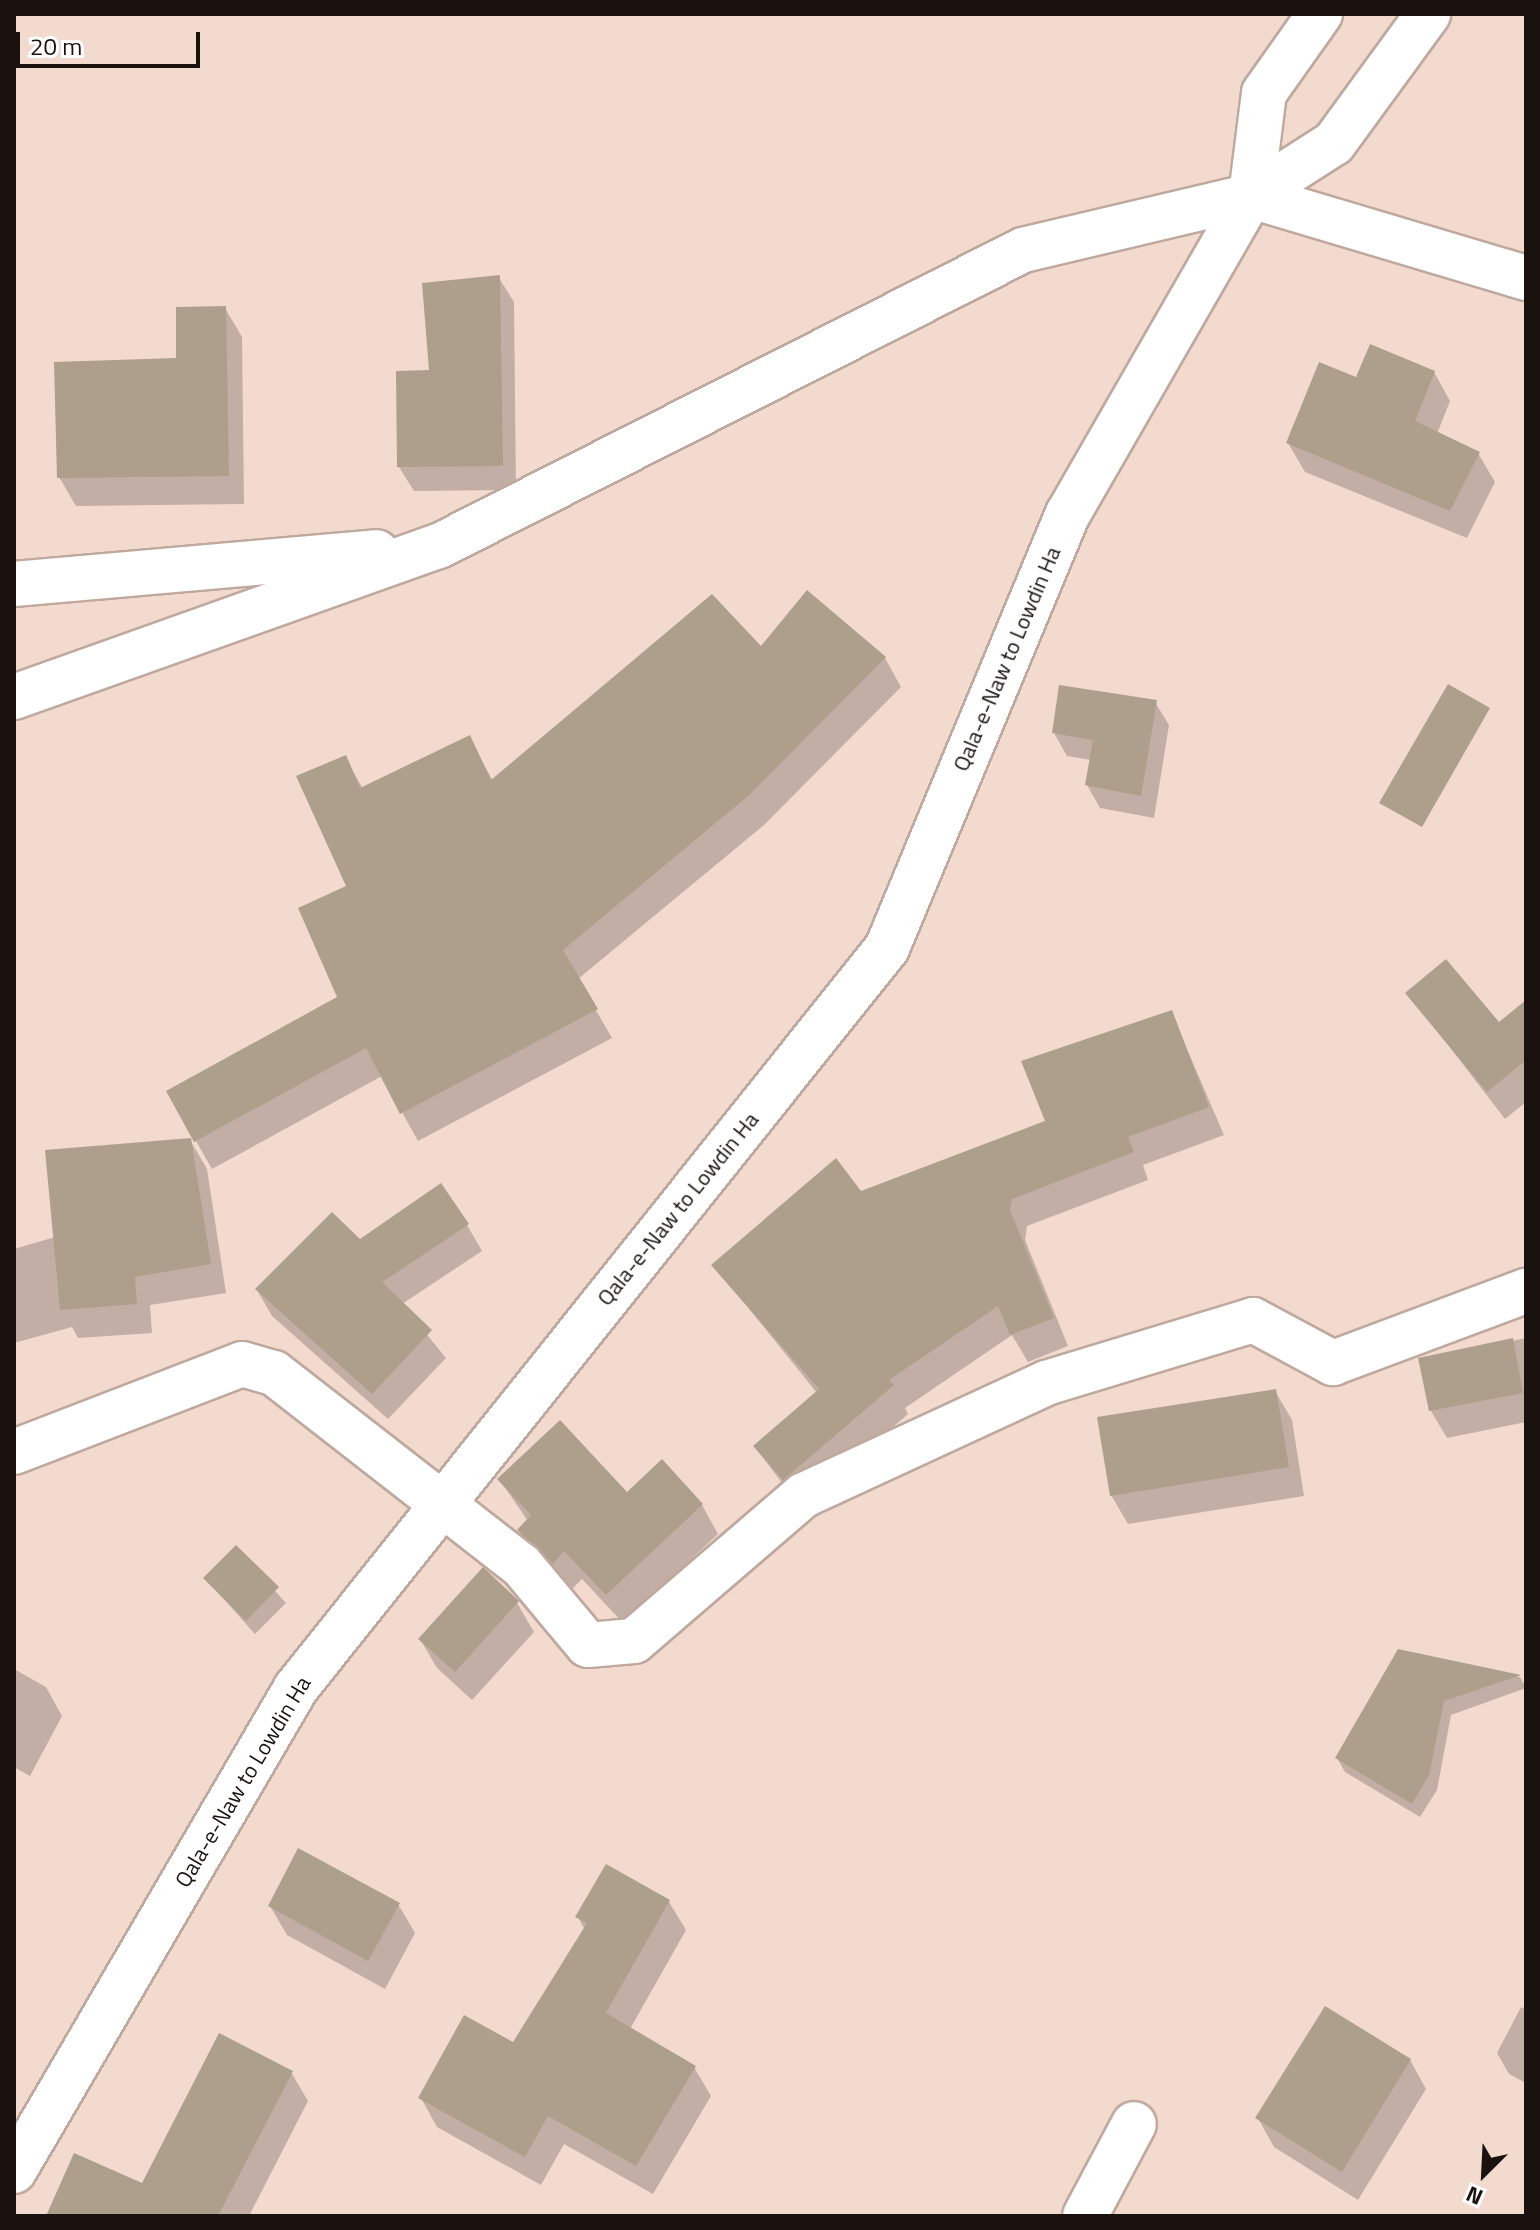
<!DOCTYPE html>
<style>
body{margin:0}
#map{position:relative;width:1540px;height:2230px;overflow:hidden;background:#f3dacf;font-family:"Titillium Web",sans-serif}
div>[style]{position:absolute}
.shadow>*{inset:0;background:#0003}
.building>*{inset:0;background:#ad9f8c}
.roads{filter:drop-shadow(2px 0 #bfa89d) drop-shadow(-2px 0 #bfa89d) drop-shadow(0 2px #bfa89d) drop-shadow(0 -2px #bfa89d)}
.minor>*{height:44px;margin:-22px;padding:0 22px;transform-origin:22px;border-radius:22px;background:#fff}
.major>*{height:44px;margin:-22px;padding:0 22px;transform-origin:22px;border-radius:22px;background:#fff}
span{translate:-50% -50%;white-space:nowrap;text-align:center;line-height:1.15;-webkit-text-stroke:6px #fff;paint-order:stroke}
.street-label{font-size:22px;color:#1a120e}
.frame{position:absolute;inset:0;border:16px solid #1a120e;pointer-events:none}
.north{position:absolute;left:1444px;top:2134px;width:80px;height:80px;-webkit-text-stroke:6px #fff;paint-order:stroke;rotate:204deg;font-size:22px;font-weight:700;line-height:32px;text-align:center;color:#1a120e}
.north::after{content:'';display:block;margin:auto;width:28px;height:36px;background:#1a120e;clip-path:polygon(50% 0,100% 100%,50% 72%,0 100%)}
.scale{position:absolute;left:16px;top:32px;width:184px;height:36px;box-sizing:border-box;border:4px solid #1a120e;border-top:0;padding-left:10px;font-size:24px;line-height:28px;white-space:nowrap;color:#1a120e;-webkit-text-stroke:6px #fff;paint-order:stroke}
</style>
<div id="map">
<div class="shadow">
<div style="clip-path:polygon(499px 278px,514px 302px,516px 490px,414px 491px,399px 467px,431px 372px)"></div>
<div style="clip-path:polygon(225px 308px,242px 337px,244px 504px,76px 506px,59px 477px)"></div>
<div style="clip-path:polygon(1434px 372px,1450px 401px,1437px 434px,1478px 453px,1495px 482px,1467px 538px,1305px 472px,1288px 443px,1357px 379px)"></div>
<div style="clip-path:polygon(807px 593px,885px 658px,901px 687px,764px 825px,578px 979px,612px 1038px,418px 1141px,382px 1076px,212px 1169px,168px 1092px,340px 998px,349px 887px,345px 757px,363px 789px,469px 738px,493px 781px,761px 649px)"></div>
<div style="clip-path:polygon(1155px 702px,1169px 725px,1154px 818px,1100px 808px,1087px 785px,1091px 760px,1067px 756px,1054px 733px)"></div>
<div style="clip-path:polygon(1408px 993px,1498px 1025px,1526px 1003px,1526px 1102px,1505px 1119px)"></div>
<div style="clip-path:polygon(1171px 1012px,1224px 1135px,1143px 1165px,1148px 1180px,1027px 1226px,1025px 1240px,1068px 1346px,1028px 1362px,1012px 1335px,905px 1408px,908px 1414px,800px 1507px,755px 1447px,817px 1393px,714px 1265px,861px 1193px,1047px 1122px)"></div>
<div style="clip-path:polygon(190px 1140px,207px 1169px,226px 1293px,150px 1305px,152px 1333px,78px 1338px,72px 1327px,14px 1343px,14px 1249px,55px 1237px)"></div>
<div style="clip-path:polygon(467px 1225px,482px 1251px,402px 1304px,446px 1358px,388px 1419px,272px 1316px,257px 1290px)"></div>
<div style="clip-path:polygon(1526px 1338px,1526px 1422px,1447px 1438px,1431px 1411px,1421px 1359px)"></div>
<div style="clip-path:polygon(1275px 1391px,1292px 1420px,1304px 1496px,1128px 1524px,1111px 1495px)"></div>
<div style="clip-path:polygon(499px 1479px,702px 1505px,718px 1534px,623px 1623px,582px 1579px,570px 1591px,536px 1559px,519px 1530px,528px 1521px)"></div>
<div style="clip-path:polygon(236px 1548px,286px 1603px,255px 1634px,206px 1579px)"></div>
<div style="clip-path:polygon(517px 1603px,534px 1632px,472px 1700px,437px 1668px,420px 1639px)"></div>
<div style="clip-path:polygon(1399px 1651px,1520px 1677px,1526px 1688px,1451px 1715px,1437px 1790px,1420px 1817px,1345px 1772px,1337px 1758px)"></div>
<div style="clip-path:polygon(14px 1669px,46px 1687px,62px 1716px,30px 1776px,14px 1767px)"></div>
<div style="clip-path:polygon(669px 1902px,686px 1930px,630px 2029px,694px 2067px,711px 2096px,653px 2194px,564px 2144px,541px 2185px,437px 2127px,421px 2098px,513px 2044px,585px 1930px,578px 1917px)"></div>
<div style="clip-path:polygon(398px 1904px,415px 1933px,385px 1989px,287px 1935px,270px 1906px)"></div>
<div style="clip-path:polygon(1521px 2007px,1526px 2010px,1526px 2083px,1509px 2074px,1497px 2053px)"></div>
<div style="clip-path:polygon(1410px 2060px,1426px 2089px,1358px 2200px,1274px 2147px,1258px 2118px)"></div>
<div style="clip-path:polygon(291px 2072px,308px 2101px,249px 2216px,48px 2216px,143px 2186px)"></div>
</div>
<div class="building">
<div style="clip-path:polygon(500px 275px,503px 466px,397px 467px,396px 371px,429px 370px,422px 283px)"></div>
<div style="clip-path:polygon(226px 306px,229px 476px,57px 478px,54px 362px,176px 358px,176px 307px)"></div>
<div style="clip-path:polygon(1370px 344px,1435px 371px,1415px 421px,1480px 452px,1450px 511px,1286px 443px,1319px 362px,1356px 377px)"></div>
<div style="clip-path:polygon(807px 590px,886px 657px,748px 796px,563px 950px,598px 1009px,400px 1114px,366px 1048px,194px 1142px,166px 1091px,337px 997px,298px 908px,346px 886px,296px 776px,346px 755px,360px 788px,470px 735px,491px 780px,712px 594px,761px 646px)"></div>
<div style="clip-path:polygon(1448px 684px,1490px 708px,1422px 827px,1379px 803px)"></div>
<div style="clip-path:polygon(1059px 685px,1157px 700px,1141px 796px,1085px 785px,1093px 740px,1052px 733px)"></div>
<div style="clip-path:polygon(1446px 959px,1499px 1022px,1526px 1000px,1526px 1060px,1487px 1092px,1405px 993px)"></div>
<div style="clip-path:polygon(1172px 1010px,1209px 1107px,1128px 1137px,1134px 1152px,1012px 1199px,1010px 1210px,1054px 1318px,1010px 1335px,998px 1306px,889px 1380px,894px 1385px,783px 1480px,753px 1446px,819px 1389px,711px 1265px,836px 1158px,861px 1191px,1045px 1121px,1021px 1061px)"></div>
<div style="clip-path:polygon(191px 1138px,211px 1264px,135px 1277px,137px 1304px,60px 1310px,45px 1150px)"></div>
<div style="clip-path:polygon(441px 1183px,469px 1224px,382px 1282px,432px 1330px,372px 1394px,255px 1289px,332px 1212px,360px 1239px)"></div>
<div style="clip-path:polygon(1513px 1338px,1523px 1393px,1429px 1411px,1418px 1358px)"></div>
<div style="clip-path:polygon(1276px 1389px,1289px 1467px,1110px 1496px,1097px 1417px)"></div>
<div style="clip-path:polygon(560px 1420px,627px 1492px,662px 1459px,703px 1504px,606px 1595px,564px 1551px,553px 1564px,517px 1530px,531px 1515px,497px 1479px)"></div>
<div style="clip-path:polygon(236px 1545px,279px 1587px,246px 1621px,203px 1578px)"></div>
<div style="clip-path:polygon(483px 1567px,519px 1601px,455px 1672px,418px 1639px)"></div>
<div style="clip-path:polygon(1398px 1649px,1521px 1675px,1444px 1701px,1429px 1775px,1412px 1804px,1335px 1758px)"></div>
<div style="clip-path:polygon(298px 1848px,400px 1903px,368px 1961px,268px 1906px)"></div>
<div style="clip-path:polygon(606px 1864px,670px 1900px,606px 2013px,696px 2066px,636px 2166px,548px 2116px,525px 2157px,418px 2098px,464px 2015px,513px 2042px,587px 1923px,575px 1917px)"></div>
<div style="clip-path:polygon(1325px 2006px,1411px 2059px,1342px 2172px,1255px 2118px)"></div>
<div style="clip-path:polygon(219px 2033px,293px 2071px,218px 2216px,46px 2216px,74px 2153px,142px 2183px)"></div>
</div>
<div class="roads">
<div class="minor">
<div style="left:14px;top:584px;width:364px;rotate:-5deg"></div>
<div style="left:14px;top:697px;width:451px;rotate:-19.6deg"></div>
<div style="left:439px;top:546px;width:655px;rotate:-26.88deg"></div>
<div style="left:1023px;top:250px;width:234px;rotate:-13.3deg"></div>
<div style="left:1251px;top:196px;width:287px;rotate:16.6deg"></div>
<div style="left:14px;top:1452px;width:244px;rotate:-21.1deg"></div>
<div style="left:242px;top:1364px;width:33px;rotate:16deg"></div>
<div style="left:274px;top:1373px;width:313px;rotate:37.9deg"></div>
<div style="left:521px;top:1565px;width:104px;rotate:50.1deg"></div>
<div style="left:588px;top:1645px;width:46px;rotate:-5deg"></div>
<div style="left:634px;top:1641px;width:224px;rotate:-40.7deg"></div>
<div style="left:804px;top:1495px;width:267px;rotate:-24.8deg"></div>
<div style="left:1046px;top:1383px;width:216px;rotate:-16.9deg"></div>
<div style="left:1253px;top:1320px;width:91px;rotate:28.3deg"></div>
<div style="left:1333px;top:1363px;width:206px;rotate:-20.5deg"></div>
<div style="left:1085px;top:2216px;width:104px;rotate:-62deg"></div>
</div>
<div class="major">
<div style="left:1251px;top:196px;width:98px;rotate:-32.6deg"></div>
<div style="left:1334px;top:143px;width:160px;rotate:-53.9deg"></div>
<div style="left:14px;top:2171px;width:559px;rotate:-59.72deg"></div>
<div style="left:296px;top:1688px;width:947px;rotate:-51.39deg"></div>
<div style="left:887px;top:948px;width:470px;rotate:-67.4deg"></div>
<div style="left:1068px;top:514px;width:367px;rotate:-60.1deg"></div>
<div style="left:1251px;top:196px;width:104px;rotate:-82.8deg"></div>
<div style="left:1264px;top:93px;width:97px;rotate:-54.7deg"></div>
</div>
</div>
<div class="street-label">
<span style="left:1007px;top:659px;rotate:-67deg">Qala-e-Naw to Lowdin Ha</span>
<span style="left:678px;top:1209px;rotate:-51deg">Qala-e-Naw to Lowdin Ha</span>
<span style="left:243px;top:1782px;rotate:-59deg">Qala-e-Naw to Lowdin Ha</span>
</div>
<div class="frame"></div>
<div class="north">N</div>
<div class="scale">20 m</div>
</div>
